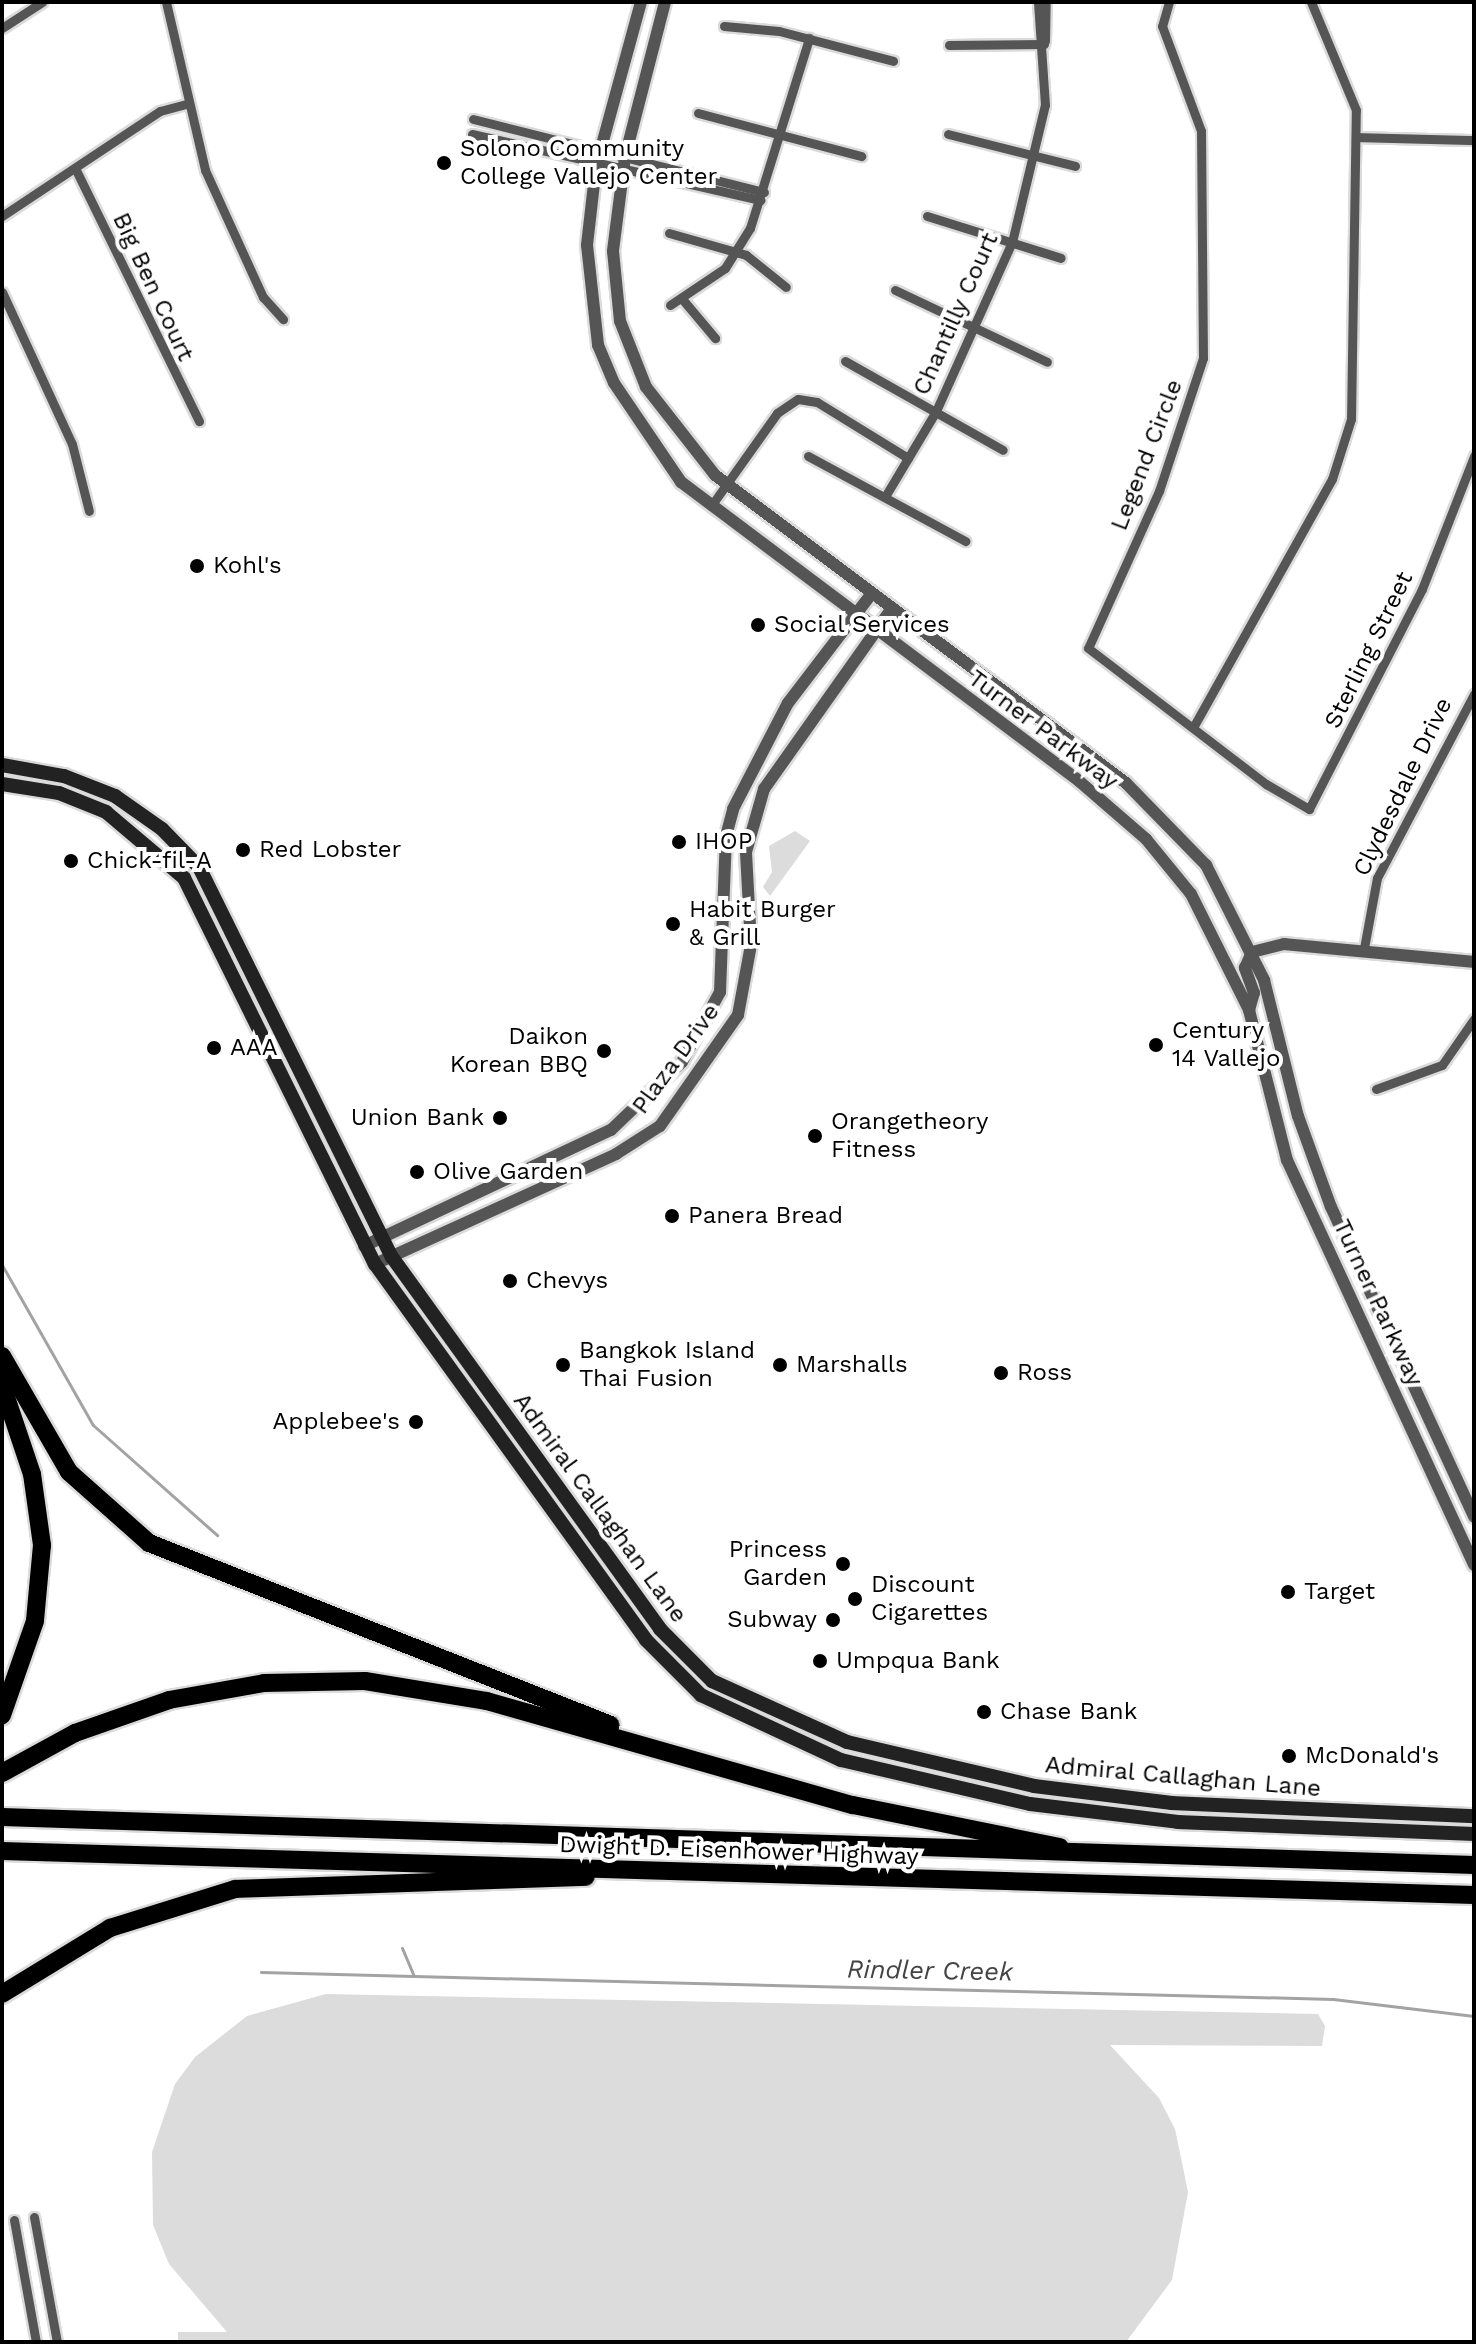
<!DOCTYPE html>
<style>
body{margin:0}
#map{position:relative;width:1476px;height:2344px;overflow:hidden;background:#fff;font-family:"Work Sans",sans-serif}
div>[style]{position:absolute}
.green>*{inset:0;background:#dcdcdc}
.stream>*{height:3px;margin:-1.5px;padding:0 1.5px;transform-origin:1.5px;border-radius:1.5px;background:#a3a3a3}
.roads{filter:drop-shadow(2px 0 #dbdbdb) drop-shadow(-2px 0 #dbdbdb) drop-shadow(0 2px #dbdbdb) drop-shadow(0 -2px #dbdbdb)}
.minor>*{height:9px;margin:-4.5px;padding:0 4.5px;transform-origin:4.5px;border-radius:4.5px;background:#555}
.tertiary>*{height:12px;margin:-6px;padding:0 6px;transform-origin:6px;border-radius:6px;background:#555}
.secondary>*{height:14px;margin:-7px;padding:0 7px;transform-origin:7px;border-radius:7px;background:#222}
.motorway>*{height:18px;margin:-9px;padding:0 9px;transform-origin:9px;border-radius:9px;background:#000}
.dots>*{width:22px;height:22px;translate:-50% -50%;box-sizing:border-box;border:4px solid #fff;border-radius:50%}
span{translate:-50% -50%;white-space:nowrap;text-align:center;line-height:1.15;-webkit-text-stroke:8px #fff;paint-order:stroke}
.poi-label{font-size:24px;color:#000}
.left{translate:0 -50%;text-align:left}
.right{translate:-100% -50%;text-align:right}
.street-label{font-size:24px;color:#000}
.water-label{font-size:26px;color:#444;font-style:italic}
.frame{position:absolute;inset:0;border:4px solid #000;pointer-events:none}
</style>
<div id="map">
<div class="green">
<div style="clip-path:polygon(795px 831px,810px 841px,770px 896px,763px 887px,772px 872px,769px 846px)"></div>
<div style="clip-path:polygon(326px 1994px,1318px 2014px,1325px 2026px,1322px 2046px,1110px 2045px,1159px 2098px,1175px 2129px,1188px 2192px,1172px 2280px,1126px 2342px,178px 2342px,178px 2332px,227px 2332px,169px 2264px,153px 2225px,152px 2152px,175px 2084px,195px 2057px,247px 2016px)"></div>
</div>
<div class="stream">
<div style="left:2px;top:1265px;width:184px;rotate:60.4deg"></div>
<div style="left:93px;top:1425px;width:166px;rotate:41.6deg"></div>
<div style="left:402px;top:1948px;width:30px;rotate:67deg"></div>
<div style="left:414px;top:1976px;width:919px;rotate:1.43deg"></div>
<div style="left:1333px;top:1999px;width:142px;rotate:6.9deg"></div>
<div style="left:261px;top:1972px;width:152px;rotate:1.5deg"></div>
</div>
<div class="roads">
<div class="minor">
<div style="left:166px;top:2px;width:172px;rotate:76.9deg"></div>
<div style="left:205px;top:170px;width:140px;rotate:65.5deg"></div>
<div style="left:263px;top:297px;width:30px;rotate:48deg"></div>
<div style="left:1169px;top:2px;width:25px;rotate:106deg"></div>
<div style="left:1162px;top:26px;width:112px;rotate:69.6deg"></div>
<div style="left:1201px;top:131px;width:227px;rotate:89.5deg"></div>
<div style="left:1203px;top:358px;width:140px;rotate:108.3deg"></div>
<div style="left:1159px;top:491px;width:172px;rotate:114.3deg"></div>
<div style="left:1088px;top:648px;width:224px;rotate:37.4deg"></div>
<div style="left:1266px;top:784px;width:50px;rotate:30.2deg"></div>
<div style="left:1309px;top:809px;width:247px;rotate:-62.8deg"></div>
<div style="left:1422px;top:589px;width:143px;rotate:-68.6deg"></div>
<div style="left:724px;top:26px;width:55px;rotate:5.2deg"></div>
<div style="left:779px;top:31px;width:118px;rotate:14.7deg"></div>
<div style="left:2px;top:28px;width:48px;rotate:-33deg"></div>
<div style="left:1045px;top:41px;width:39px;rotate:-89deg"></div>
<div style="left:949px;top:45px;width:95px;rotate:-0.6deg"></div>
<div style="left:698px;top:113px;width:169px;rotate:14.8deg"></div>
<div style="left:473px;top:119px;width:300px;rotate:14.1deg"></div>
<div style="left:472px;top:134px;width:296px;rotate:12.9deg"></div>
<div style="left:948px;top:134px;width:131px;rotate:14.1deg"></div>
<div style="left:1358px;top:137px;width:116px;rotate:1.5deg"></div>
<div style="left:75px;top:168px;width:282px;rotate:63.9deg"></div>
<div style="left:2px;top:216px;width:190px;rotate:-33.6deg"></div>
<div style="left:160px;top:111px;width:27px;rotate:-15deg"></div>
<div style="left:927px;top:216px;width:140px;rotate:17.4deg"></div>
<div style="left:669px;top:233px;width:80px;rotate:15.9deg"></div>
<div style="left:746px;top:255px;width:51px;rotate:38.7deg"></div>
<div style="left:895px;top:290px;width:168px;rotate:25.3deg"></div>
<div style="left:2px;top:292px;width:167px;rotate:65.3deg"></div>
<div style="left:72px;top:444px;width:69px;rotate:75.8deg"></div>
<div style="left:683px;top:300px;width:50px;rotate:49.9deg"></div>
<div style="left:670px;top:305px;width:66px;rotate:-33.9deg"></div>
<div style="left:725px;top:268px;width:47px;rotate:-58deg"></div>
<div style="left:750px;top:228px;width:199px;rotate:-72.7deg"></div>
<div style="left:845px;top:361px;width:181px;rotate:29.4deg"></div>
<div style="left:808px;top:456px;width:179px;rotate:28.4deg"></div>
<div style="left:886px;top:495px;width:98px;rotate:-59.2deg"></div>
<div style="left:936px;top:411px;width:185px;rotate:-65.8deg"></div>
<div style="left:1012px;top:242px;width:141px;rotate:-76.5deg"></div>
<div style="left:1045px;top:105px;width:103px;rotate:-93.9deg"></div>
<div style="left:711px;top:506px;width:114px;rotate:-54.6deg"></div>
<div style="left:777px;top:413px;width:25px;rotate:-34deg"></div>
<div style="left:798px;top:399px;width:19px;rotate:9deg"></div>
<div style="left:817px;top:402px;width:107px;rotate:31.6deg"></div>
<div style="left:1195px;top:724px;width:281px;rotate:-60.8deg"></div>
<div style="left:1332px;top:479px;width:63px;rotate:-72.4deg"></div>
<div style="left:1351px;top:419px;width:309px;rotate:-89.1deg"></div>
<div style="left:1356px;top:110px;width:117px;rotate:-112.6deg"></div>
<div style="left:1364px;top:948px;width:71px;rotate:-79.5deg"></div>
<div style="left:1377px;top:878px;width:208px;rotate:-62.2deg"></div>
<div style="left:1376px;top:1089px;width:70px;rotate:-20deg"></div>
<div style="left:1442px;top:1065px;width:56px;rotate:-55.2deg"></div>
<div style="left:34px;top:2217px;width:127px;rotate:79.6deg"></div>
<div style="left:14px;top:2220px;width:124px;rotate:79.8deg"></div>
</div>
<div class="tertiary">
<div style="left:641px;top:2px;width:170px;rotate:105.3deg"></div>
<div style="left:596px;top:166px;width:80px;rotate:96.5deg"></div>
<div style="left:587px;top:245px;width:101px;rotate:83.7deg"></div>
<div style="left:598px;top:345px;width:41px;rotate:67.2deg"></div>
<div style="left:614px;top:383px;width:120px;rotate:55.9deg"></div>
<div style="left:681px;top:482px;width:498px;rotate:36.9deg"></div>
<div style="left:1079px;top:781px;width:89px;rotate:40.9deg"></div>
<div style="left:1146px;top:839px;width:71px;rotate:50.7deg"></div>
<div style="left:1191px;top:894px;width:130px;rotate:63.4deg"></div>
<div style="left:1249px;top:1010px;width:155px;rotate:75.8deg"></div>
<div style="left:1287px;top:1160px;width:446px;rotate:65.2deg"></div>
<div style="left:665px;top:2px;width:160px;rotate:104.5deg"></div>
<div style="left:625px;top:157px;width:95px;rotate:97.3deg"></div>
<div style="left:613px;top:251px;width:70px;rotate:84.3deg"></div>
<div style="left:620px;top:321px;width:71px;rotate:68.5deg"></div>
<div style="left:646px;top:387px;width:112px;rotate:51.9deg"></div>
<div style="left:715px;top:475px;width:514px;rotate:36.85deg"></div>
<div style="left:1126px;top:783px;width:115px;rotate:45.7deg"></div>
<div style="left:1206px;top:865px;width:129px;rotate:63.2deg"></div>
<div style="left:1264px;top:980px;width:140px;rotate:76deg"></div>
<div style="left:1298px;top:1116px;width:97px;rotate:70.1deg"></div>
<div style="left:1331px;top:1207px;width:341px;rotate:65.2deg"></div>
<div style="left:1249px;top:1010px;width:18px;rotate:-74deg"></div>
<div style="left:1254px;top:993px;width:27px;rotate:-110deg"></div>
<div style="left:1245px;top:968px;width:17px;rotate:-66deg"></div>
<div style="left:1252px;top:952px;width:33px;rotate:-14deg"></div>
<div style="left:1284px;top:944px;width:191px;rotate:5.4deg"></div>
<div style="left:364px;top:1246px;width:273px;rotate:-25.2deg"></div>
<div style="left:611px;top:1130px;width:98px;rotate:-43.8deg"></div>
<div style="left:682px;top:1062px;width:80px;rotate:-61.5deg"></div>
<div style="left:720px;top:992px;width:156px;rotate:-87.8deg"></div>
<div style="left:726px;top:836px;width:28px;rotate:-75deg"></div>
<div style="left:733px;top:809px;width:119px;rotate:-62.6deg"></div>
<div style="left:788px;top:703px;width:138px;rotate:-52.6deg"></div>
<div style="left:375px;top:1264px;width:265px;rotate:-24.5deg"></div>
<div style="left:616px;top:1154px;width:52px;rotate:-32.5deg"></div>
<div style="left:660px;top:1126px;width:136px;rotate:-54.9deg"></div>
<div style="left:738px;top:1015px;width:71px;rotate:-79.5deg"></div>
<div style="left:751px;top:945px;width:93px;rotate:-93.1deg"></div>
<div style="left:746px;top:852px;width:66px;rotate:-74.1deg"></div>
<div style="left:764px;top:789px;width:222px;rotate:-54.7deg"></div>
</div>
<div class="secondary">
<div style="left:2px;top:765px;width:63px;rotate:10.1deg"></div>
<div style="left:64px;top:776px;width:55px;rotate:21.4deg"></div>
<div style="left:115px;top:796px;width:57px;rotate:35.1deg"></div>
<div style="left:162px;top:829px;width:53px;rotate:45.8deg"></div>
<div style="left:199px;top:867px;width:435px;rotate:63.7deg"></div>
<div style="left:392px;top:1257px;width:458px;rotate:54.2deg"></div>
<div style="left:660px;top:1629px;width:74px;rotate:45deg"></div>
<div style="left:712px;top:1681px;width:148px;rotate:24.3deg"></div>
<div style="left:847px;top:1742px;width:192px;rotate:13.2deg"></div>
<div style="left:1034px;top:1786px;width:139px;rotate:7deg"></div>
<div style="left:1172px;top:1803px;width:302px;rotate:2.5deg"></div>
<div style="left:2px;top:784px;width:58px;rotate:9deg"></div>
<div style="left:59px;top:793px;width:51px;rotate:22deg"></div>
<div style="left:106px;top:812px;width:102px;rotate:40.2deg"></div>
<div style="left:184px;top:878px;width:431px;rotate:63.7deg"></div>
<div style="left:375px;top:1264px;width:463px;rotate:54.2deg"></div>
<div style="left:646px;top:1640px;width:78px;rotate:45deg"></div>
<div style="left:701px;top:1695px;width:154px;rotate:24.9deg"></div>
<div style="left:841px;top:1760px;width:194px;rotate:13.1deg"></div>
<div style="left:1030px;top:1804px;width:149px;rotate:6.9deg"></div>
<div style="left:1178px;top:1822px;width:296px;rotate:2.3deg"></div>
</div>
<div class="motorway">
<div style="left:2px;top:1356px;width:134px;rotate:60deg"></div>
<div style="left:69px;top:1472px;width:107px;rotate:41.6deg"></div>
<div style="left:149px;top:1543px;width:496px;rotate:21.5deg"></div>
<div style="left:2px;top:1385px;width:94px;rotate:71.4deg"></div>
<div style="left:32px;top:1474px;width:72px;rotate:82deg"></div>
<div style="left:42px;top:1545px;width:76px;rotate:95.3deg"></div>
<div style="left:35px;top:1621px;width:100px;rotate:109.3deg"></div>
<div style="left:2px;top:1773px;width:83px;rotate:-28.7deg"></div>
<div style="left:75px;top:1733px;width:100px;rotate:-19.3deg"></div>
<div style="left:169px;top:1700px;width:97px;rotate:-10.1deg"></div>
<div style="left:264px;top:1683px;width:101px;rotate:-1.1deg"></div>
<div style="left:365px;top:1681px;width:124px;rotate:9.3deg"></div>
<div style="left:487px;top:1701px;width:380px;rotate:15.9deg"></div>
<div style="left:853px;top:1805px;width:211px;rotate:11.5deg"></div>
<div style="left:2px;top:1817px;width:1473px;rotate:1.87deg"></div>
<div style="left:2px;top:1851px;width:1473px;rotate:1.71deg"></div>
<div style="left:2px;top:1994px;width:127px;rotate:-31.4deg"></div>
<div style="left:110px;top:1928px;width:131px;rotate:-17.3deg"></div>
<div style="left:235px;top:1889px;width:351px;rotate:-2deg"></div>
</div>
</div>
<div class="dots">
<div style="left:444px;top:163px;background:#000"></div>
<div style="left:197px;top:566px;background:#000"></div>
<div style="left:758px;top:625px;background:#000"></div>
<div style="left:679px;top:842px;background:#000"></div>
<div style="left:243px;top:850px;background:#000"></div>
<div style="left:71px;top:861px;background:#000"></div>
<div style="left:673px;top:924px;background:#000"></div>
<div style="left:1156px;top:1045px;background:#000"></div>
<div style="left:214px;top:1048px;background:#000"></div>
<div style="left:604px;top:1051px;background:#000"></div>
<div style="left:500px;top:1118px;background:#000"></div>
<div style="left:815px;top:1136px;background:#000"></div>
<div style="left:417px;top:1172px;background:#000"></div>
<div style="left:672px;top:1216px;background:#000"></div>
<div style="left:510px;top:1281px;background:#000"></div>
<div style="left:563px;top:1365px;background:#000"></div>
<div style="left:780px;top:1365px;background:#000"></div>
<div style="left:1001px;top:1373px;background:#000"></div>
<div style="left:416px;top:1422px;background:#000"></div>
<div style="left:843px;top:1564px;background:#000"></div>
<div style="left:1288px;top:1592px;background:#000"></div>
<div style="left:855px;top:1599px;background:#000"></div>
<div style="left:833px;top:1620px;background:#000"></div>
<div style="left:820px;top:1661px;background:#000"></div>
<div style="left:984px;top:1712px;background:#000"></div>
<div style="left:1289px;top:1756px;background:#000"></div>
</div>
<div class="poi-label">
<span class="left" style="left:460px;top:163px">Solono Community<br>College Vallejo Center</span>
<span class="left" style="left:213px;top:566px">Kohl's</span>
<span class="left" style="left:774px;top:625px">Social Services</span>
<span class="left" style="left:695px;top:842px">IHOP</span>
<span class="left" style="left:259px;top:850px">Red Lobster</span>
<span class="left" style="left:87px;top:861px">Chick-fil-A</span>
<span class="left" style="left:689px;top:924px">Habit Burger<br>&amp; Grill</span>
<span class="left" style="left:1172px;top:1045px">Century<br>14 Vallejo</span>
<span class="right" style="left:588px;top:1051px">Daikon<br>Korean BBQ</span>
<span class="left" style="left:230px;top:1048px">AAA</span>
<span class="right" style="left:484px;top:1118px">Union Bank</span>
<span class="left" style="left:831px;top:1136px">Orangetheory<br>Fitness</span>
<span class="left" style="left:433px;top:1172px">Olive Garden</span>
<span class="left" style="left:688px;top:1216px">Panera Bread</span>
<span class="left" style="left:526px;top:1281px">Chevys</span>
<span class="left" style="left:579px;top:1365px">Bangkok Island<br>Thai Fusion</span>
<span class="left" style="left:796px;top:1365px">Marshalls</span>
<span class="left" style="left:1017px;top:1373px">Ross</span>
<span class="right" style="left:400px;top:1422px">Applebee's</span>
<span class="right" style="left:827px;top:1564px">Princess<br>Garden</span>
<span class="left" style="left:871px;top:1599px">Discount<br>Cigarettes</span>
<span class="left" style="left:1304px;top:1592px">Target</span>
<span class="right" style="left:817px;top:1620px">Subway</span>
<span class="left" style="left:836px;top:1661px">Umpqua Bank</span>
<span class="left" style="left:1000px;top:1712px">Chase Bank</span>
<span class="left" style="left:1305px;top:1756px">McDonald's</span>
</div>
<div class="street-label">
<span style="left:153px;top:287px;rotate:65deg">Big Ben Court</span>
<span style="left:956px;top:314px;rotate:-66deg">Chantilly Court</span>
<span style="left:1147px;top:455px;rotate:-69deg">Legend Circle</span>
<span style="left:1369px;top:650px;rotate:-64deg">Sterling Street</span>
<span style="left:1043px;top:730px;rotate:37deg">Turner Parkway</span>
<span style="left:1403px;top:787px;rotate:-64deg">Clydesdale Drive</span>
<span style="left:676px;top:1059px;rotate:-54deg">Plaza Drive</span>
<span style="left:1378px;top:1303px;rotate:65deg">Turner Parkway</span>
<span style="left:600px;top:1508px;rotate:54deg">Admiral Callaghan Lane</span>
<span style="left:1183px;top:1777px;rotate:5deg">Admiral Callaghan Lane</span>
<span style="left:739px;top:1851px;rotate:2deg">Dwight D. Eisenhower Highway</span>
</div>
<div class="water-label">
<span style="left:930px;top:1971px;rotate:1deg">Rindler Creek</span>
</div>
<div class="frame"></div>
</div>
